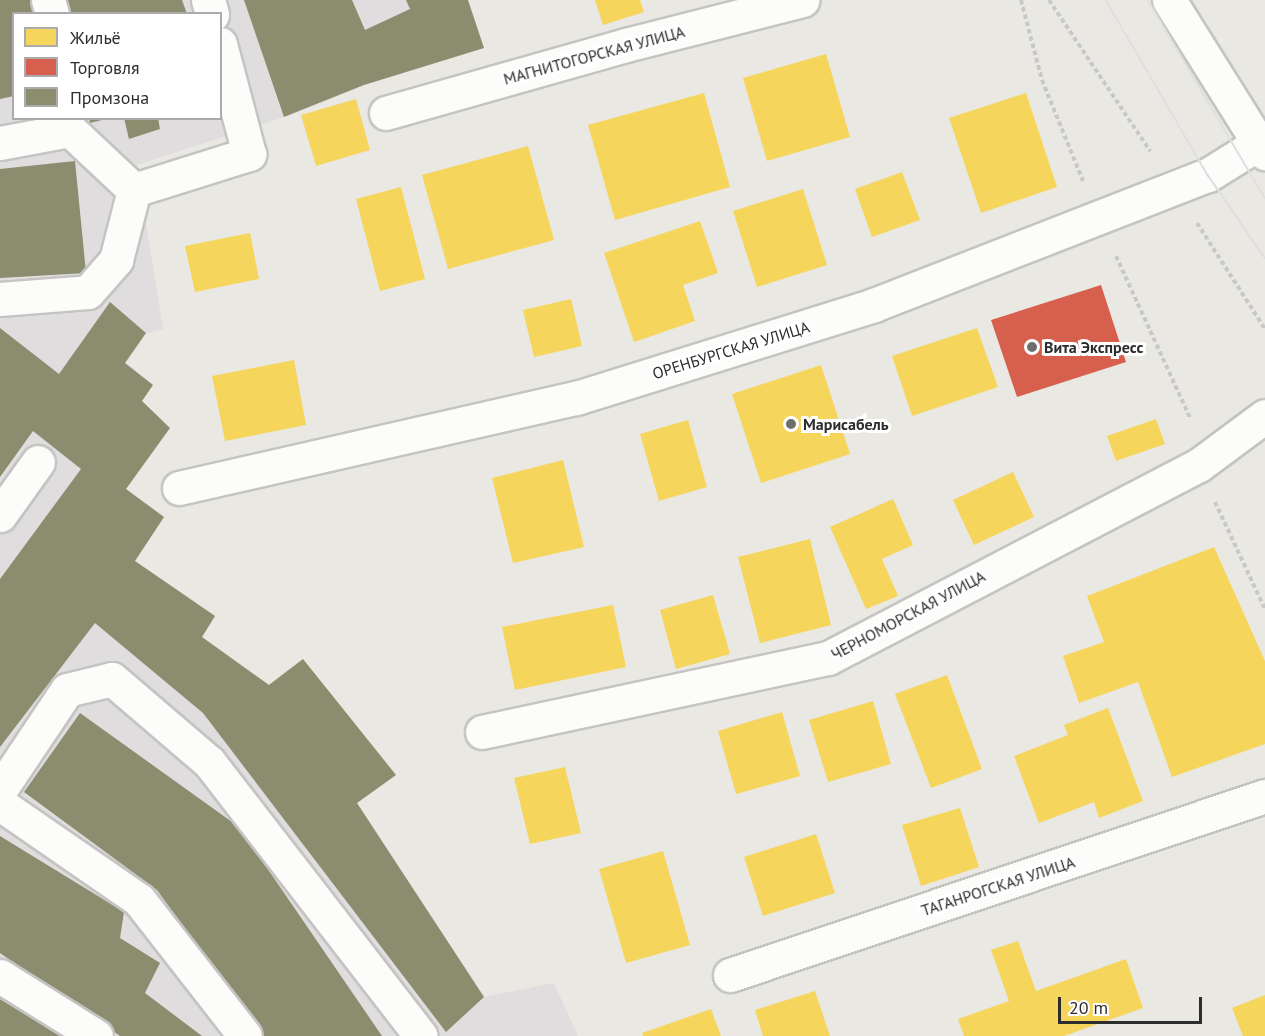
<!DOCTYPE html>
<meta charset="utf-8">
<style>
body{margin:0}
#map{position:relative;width:1265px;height:1036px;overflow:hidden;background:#eae8e2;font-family:"PT Sans",sans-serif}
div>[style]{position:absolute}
.industrial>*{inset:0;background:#dfddde}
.homes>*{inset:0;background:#f6d55c}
.shops>*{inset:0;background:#d6604d}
.industry>*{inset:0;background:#8c8c6e}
.path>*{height:4px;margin-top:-2px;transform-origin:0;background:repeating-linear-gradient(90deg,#c8c8c8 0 4.5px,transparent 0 7.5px)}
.roads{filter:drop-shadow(2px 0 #c4c4c3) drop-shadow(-2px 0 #c4c4c3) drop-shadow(0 2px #c4c4c3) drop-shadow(0 -2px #c4c4c3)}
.minor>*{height:33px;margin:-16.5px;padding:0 16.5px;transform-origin:16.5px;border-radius:16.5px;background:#fcfcfb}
.tram>*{height:1.5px;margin:-0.75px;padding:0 0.75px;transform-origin:0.75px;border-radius:0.75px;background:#dfdfdf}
.dots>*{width:16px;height:16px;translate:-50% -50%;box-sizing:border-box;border:3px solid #fff;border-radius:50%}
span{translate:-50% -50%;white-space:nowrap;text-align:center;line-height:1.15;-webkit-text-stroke:6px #fff;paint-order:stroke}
.street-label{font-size:16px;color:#2d2d2d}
.poi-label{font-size:16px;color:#2d2d2d;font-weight:700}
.left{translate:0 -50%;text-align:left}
.legend{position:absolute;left:12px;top:12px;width:210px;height:108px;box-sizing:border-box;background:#fff;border:2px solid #ababab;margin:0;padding:8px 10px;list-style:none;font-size:18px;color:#2d2d2d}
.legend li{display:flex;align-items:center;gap:12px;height:30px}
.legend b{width:30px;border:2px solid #ababab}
.scale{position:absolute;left:1058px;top:997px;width:144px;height:27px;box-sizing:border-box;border:3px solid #2d2d2d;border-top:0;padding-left:8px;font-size:18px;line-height:21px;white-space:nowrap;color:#2d2d2d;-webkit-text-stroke:4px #fff;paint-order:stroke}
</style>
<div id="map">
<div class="industrial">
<div style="clip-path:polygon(evenodd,0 0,468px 0,484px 48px,364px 85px,284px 117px,137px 165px,163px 329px,146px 333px,126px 363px,153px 385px,142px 401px,126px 489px,164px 517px,135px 561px,215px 616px,202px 637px,268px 685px,303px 659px,396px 775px,357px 803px,484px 997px,554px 983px,578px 1036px,0 1036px,0 0,14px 14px,220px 14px,220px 118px,14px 118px,14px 14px)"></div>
</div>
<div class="homes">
<div style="clip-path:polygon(595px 0,640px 0,644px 12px,603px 25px)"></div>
<div style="clip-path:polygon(826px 54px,850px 137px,767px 161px,743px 78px)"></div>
<div style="clip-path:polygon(704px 93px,730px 187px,615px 220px,588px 125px)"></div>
<div style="clip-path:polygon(1026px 93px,1057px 187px,981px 213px,949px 118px)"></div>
<div style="clip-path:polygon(356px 99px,370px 150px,316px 166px,301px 115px)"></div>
<div style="clip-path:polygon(528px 146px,554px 240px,448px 269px,422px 175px)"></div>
<div style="clip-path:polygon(902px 172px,920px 220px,872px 237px,855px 189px)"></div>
<div style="clip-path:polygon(401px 187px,425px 279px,380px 291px,356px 199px)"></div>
<div style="clip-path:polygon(803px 189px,827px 265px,757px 287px,733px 211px)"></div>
<div style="clip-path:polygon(700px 221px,718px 273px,683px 285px,695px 321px,634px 342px,604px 253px)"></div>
<div style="clip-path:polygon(250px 233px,259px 279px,195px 292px,185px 246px)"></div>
<div style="clip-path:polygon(571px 299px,582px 346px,534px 357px,523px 310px)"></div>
<div style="clip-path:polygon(977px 328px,998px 387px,912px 416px,892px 356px)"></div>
<div style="clip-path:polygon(294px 360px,306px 425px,225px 441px,212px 376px)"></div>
<div style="clip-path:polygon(821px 365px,850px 454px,761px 483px,732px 394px)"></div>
<div style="clip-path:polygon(1156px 419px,1165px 444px,1116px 461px,1107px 436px)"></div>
<div style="clip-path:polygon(688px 420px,707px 487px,659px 501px,640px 434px)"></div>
<div style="clip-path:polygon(563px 460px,584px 547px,513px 563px,492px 478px)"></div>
<div style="clip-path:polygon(1013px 472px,1034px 517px,974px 545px,953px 500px)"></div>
<div style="clip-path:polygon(893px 499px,913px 545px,882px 559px,898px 596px,866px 609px,830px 527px)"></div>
<div style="clip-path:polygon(810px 539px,831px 625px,760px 643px,738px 557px)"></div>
<div style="clip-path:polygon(1214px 547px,1265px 661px,1265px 744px,1172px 777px,1138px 682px,1079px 703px,1063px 656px,1104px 642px,1087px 596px)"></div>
<div style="clip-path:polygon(713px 595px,730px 654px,676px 669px,660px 610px)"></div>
<div style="clip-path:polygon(613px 605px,626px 667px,515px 690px,502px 627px)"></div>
<div style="clip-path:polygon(947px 675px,982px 769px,931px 788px,895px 694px)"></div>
<div style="clip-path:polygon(873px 701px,891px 764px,828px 782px,809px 720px)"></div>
<div style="clip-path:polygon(1108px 708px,1143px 801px,1099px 818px,1094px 802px,1039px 823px,1014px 756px,1068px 735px,1064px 725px)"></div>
<div style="clip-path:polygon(782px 712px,800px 776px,736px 794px,718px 731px)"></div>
<div style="clip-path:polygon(565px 767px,581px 833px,530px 844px,514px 778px)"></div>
<div style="clip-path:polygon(960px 808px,979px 867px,921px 886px,902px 825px)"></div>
<div style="clip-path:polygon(816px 834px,835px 893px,763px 916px,744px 857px)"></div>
<div style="clip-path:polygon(663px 851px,690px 945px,626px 963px,599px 869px)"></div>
<div style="clip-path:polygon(1018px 941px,1036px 991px,1126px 959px,1143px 1008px,1064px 1036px,964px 1036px,958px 1019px,1009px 1001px,991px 950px)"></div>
<div style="clip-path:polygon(815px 991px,830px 1036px,763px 1036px,755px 1010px)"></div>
<div style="clip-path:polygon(1265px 995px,1265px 1036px,1243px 1036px,1232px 1008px)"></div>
<div style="clip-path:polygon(711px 1009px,721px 1036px,643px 1036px,642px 1033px)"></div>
</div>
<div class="shops">
<div style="clip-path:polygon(1101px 285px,1126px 362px,1017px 397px,991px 320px)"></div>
</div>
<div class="industry">
<div style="clip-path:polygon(0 0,34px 0,39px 14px,14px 14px,14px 96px,0 99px)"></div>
<div style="clip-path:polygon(64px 0,182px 0,187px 14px,67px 14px)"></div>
<div style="clip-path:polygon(244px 0,352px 0,365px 30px,410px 9px,406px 0,468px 0,484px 48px,364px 85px,284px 117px)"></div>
<div style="clip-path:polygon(89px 118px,106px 118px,106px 119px,90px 123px)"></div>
<div style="clip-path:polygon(124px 118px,158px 118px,160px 129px,129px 139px)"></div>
<div style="clip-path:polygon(75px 161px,86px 273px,0 278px,0 169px)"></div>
<div style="clip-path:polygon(110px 302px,146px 333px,125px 363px,153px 385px,142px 401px,170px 428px,126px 489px,164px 517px,135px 561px,215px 616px,202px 637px,269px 685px,303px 659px,396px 775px,357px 803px,484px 997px,446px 1032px,203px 713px,95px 623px,0 747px,0 579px,81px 469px,33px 431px,0 477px,0 328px,59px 374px)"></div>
<div style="clip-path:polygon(80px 713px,239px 827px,382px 1036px,263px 1036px,157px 890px,24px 792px)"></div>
<div style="clip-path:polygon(0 836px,124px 912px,120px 938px,160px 963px,145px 993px,202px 1036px,120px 1036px,0 953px)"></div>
<div style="clip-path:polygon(0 999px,60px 1036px,0 1036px)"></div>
</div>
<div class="path">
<div style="left:1021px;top:0;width:83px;rotate:75.3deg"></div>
<div style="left:1042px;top:80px;width:109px;rotate:67.9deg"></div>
<div style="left:1049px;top:0;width:182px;rotate:56.2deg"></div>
<div style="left:1197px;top:223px;width:126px;rotate:57.3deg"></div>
<div style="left:1116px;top:256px;width:178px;rotate:65.4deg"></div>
<div style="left:1215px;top:502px;width:118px;rotate:65deg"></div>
</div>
<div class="roads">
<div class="minor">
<div style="left:48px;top:0;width:15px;rotate:74deg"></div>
<div style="left:208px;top:0;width:15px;rotate:74deg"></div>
<div style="left:1169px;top:0;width:181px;rotate:57.9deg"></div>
<div style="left:386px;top:113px;width:249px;rotate:-15.8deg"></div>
<div style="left:626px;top:45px;width:182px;rotate:-14.3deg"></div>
<div style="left:0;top:143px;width:71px;rotate:-10.5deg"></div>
<div style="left:70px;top:130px;width:88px;rotate:43.2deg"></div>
<div style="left:134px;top:190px;width:121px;rotate:-17.4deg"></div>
<div style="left:249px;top:154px;width:114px;rotate:-104.8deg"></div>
<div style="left:0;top:299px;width:88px;rotate:-4.5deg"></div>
<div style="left:88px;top:292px;width:43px;rotate:-48.8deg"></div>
<div style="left:116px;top:260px;width:72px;rotate:-75.6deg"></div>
<div style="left:179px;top:488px;width:407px;rotate:-12.8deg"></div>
<div style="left:576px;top:398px;width:312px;rotate:-17.3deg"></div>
<div style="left:874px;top:305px;width:358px;rotate:-21.3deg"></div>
<div style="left:1208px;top:175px;width:60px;rotate:-32.1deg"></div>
<div style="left:0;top:515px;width:65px;rotate:-54.4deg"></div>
<div style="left:482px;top:732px;width:354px;rotate:-12.1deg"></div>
<div style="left:828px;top:658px;width:418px;rotate:-27.5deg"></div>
<div style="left:1199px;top:465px;width:82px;rotate:-36.6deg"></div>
<div style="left:0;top:790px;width:120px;rotate:-56.2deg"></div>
<div style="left:67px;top:690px;width:46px;rotate:-13.7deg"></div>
<div style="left:112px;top:679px;width:128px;rotate:40.6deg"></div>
<div style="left:209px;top:762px;width:346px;rotate:52.3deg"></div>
<div style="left:0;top:804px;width:169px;rotate:34.6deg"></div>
<div style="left:139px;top:900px;width:172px;rotate:52.1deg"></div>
<div style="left:730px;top:975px;width:564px;rotate:-18.5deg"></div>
<div style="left:0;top:976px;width:113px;rotate:32deg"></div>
</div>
</div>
<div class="tram">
<div style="left:1106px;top:0;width:203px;rotate:59.8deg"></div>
<div style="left:1208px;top:175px;width:101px;rotate:55.5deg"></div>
<div style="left:1148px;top:0;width:230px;rotate:59.4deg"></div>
</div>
<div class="dots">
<div style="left:1032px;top:347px;background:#6f6e6c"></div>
<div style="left:791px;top:424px;background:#6f6e6c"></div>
</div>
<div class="street-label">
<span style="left:594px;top:55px;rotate:-15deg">МАГНИТОГОРСКАЯ УЛИЦА</span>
<span style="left:731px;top:350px;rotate:-17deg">ОРЕНБУРГСКАЯ УЛИЦА</span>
<span style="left:908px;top:615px;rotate:-28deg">ЧЕРНОМОРСКАЯ УЛИЦА</span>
<span style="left:998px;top:886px;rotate:-18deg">ТАГАНРОГСКАЯ УЛИЦА</span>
</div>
<div class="poi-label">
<span class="left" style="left:1044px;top:347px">Вита Экспресс</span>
<span class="left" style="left:803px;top:424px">Марисабель</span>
</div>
<ul class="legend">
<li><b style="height:16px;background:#f6d55c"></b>Жильё</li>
<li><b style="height:16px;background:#d6604d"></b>Торговля</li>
<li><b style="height:16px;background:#8c8c6e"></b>Промзона</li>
</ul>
<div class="scale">20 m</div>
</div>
